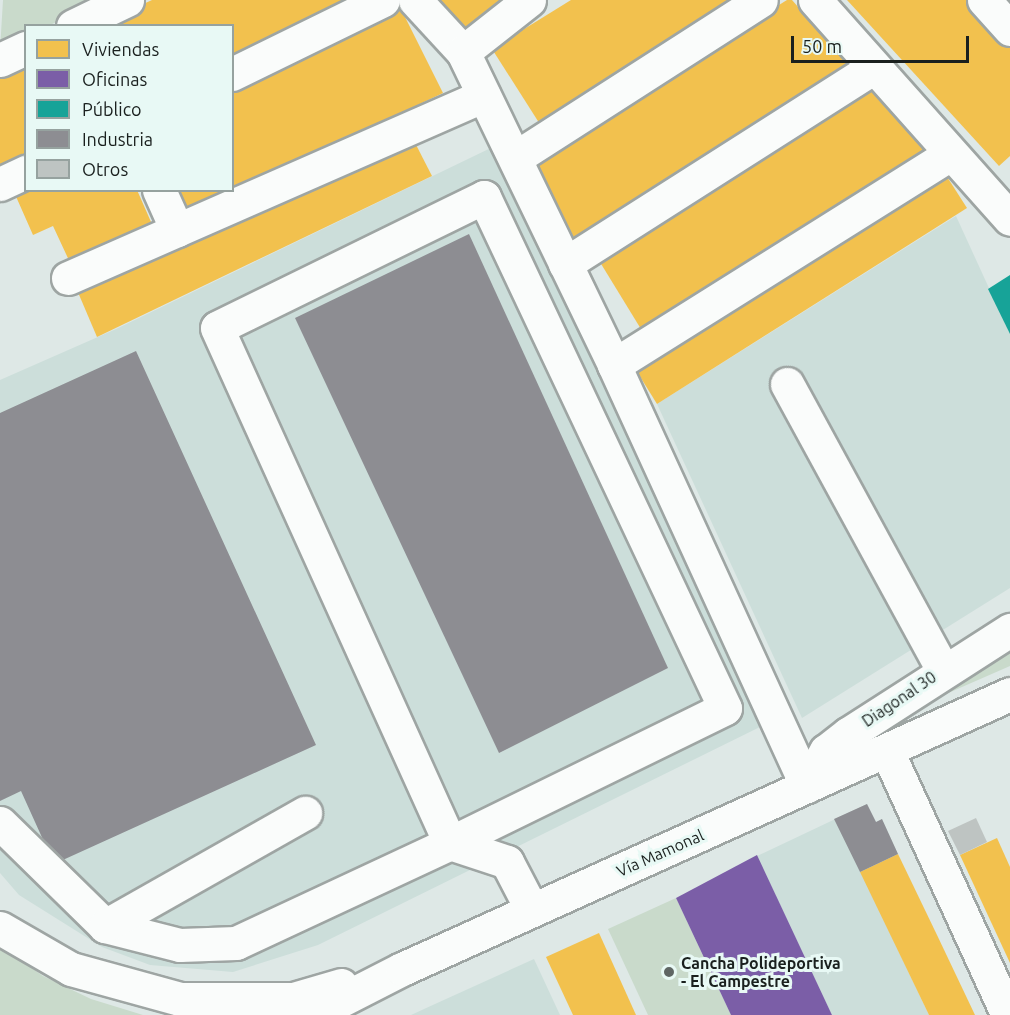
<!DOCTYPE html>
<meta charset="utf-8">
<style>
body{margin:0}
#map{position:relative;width:1010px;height:1015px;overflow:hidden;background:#dee8e6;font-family:Ubuntu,sans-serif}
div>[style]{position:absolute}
.built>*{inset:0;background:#ccdeda}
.green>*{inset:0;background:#c9dacb}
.homes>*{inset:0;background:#f2c14e}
.offices>*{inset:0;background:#7b5ea7}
.public>*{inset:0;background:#17a398}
.industry>*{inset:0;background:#8d8d92}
.building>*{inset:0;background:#bec4c2}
.roads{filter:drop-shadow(2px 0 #9ea5a3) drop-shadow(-2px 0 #9ea5a3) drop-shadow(0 2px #9ea5a3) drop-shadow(0 -2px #9ea5a3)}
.minor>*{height:33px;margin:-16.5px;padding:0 16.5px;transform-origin:16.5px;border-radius:16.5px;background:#fafcfb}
.major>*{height:33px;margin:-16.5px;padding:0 16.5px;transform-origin:16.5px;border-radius:16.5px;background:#fafcfb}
.dots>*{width:16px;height:16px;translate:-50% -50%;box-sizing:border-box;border:3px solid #e8f9f5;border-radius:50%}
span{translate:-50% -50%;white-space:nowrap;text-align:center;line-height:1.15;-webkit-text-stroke:6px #e8f9f5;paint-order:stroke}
.street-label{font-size:16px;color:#1a201e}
.poi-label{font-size:16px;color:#1a201e;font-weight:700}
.left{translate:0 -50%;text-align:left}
.legend{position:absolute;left:24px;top:24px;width:210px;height:168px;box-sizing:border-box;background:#e8f9f5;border:2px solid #96a29f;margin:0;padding:8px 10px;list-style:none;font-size:18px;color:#1a201e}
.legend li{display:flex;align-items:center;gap:12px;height:30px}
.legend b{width:30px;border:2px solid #96a29f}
.scale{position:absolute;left:791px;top:36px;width:178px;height:27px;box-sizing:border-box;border:3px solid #1a201e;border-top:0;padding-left:8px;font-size:18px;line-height:21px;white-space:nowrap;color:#1a201e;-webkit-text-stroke:4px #e8f9f5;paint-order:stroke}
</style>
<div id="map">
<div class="built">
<div style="clip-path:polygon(499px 144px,768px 723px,318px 945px,233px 972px,150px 965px,102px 947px,19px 895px,0 873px,0 380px,116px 329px)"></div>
<div style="clip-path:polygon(956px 216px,1010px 334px,1010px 588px,802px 718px,657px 404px)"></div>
<div style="clip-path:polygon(867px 804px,876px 822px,882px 819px,898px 854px,861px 872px,929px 1015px,832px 1015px,757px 856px)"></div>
<div style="clip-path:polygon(534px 959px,560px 1015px,411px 1015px,435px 1004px)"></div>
</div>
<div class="green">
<div style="clip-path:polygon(3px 0,102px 0,50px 25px,26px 26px,25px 38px,0 50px)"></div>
<div style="clip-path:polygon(1010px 645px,1010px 666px,898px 715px)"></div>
<div style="clip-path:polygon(676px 898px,731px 1015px,648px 1015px,608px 929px)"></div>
<div style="clip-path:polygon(0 946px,43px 976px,91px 999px,143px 1015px,0 1015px)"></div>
</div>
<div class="homes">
<div style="clip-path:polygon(152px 0,376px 0,232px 67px,232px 26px,96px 26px)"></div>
<div style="clip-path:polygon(436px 0,501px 0,465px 32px)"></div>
<div style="clip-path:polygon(571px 0,747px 0,543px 129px,492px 49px)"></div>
<div style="clip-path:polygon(787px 0,792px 0,852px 69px,576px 242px,534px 158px)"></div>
<div style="clip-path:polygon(847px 0,974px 0,1010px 40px,1010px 156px,999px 166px)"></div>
<div style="clip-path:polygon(401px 9px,443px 93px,184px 216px,172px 190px,232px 190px,232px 89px)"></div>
<div style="clip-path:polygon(26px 61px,26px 164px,0 175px,0 72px)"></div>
<div style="clip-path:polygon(867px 84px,929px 155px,644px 334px,595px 254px)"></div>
<div style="clip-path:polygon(411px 135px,432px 176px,97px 337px,77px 290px)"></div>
<div style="clip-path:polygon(942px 169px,967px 208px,657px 404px,631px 362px)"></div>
<div style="clip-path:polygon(26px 187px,26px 190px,137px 190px,155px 231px,73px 269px,53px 226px,33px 235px,14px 192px)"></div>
<div style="clip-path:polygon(997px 838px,1010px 867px,1010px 963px,960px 855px)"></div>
<div style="clip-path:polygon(898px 854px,937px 935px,975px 1015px,929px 1015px,860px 872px)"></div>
<div style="clip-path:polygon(599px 933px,636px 1015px,573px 1015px,546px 957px)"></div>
</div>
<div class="offices">
<div style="clip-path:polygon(757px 855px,832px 1015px,731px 1015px,676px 898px)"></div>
</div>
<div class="public">
<div style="clip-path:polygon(1010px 275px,1010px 334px,988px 289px)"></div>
</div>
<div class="industry">
<div style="clip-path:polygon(469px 234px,668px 668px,499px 753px,295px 318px)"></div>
<div style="clip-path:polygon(136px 351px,316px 745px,54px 864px,21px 791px,0 801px,0 413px)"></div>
<div style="clip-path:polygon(867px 804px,876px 822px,882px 819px,898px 854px,860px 872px,834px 819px)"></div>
</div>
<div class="building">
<div style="clip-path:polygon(976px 818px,987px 842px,960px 855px,948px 831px)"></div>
</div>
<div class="roads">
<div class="minor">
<div style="left:415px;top:0;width:71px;rotate:47.3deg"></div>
<div style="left:463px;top:52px;width:348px;rotate:64.2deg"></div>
<div style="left:614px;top:365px;width:463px;rotate:65.4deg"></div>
<div style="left:815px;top:0;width:293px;rotate:48.3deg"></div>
<div style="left:984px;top:0;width:39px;rotate:48deg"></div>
<div style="left:73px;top:26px;width:60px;rotate:-25.7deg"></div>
<div style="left:463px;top:52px;width:84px;rotate:-38.2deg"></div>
<div style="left:0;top:60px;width:29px;rotate:-25deg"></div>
<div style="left:232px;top:74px;width:168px;rotate:-26.1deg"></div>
<div style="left:515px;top:158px;width:292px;rotate:-32.7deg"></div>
<div style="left:0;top:184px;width:29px;rotate:-25deg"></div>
<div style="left:159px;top:190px;width:44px;rotate:65.8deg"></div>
<div style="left:565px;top:264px;width:366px;rotate:-32.5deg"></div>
<div style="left:68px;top:278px;width:454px;rotate:-23.7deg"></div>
<div style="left:614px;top:365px;width:397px;rotate:-32.1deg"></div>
<div style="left:787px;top:384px;width:326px;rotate:61.4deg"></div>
<div style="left:887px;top:751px;width:290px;rotate:65.4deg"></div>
<div style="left:807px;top:786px;width:40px;rotate:-62deg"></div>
<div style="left:826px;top:751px;width:28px;rotate:-38deg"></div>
<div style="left:848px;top:734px;width:193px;rotate:-32.7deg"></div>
<div style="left:0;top:823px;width:147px;rotate:44.4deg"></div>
<div style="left:105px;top:926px;width:77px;rotate:14.2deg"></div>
<div style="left:180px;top:945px;width:56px;rotate:-2deg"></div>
<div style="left:236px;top:943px;width:236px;rotate:-25deg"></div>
<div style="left:450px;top:843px;width:306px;rotate:-26.1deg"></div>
<div style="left:725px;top:708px;width:565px;rotate:-115.25deg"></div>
<div style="left:484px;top:197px;width:297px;rotate:153.9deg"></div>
<div style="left:217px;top:328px;width:565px;rotate:65.66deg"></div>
<div style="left:450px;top:843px;width:60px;rotate:18.4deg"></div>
<div style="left:507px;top:862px;width:54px;rotate:62.5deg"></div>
<div style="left:105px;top:926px;width:230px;rotate:-29.5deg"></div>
</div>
<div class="major">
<div style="left:0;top:928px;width:82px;rotate:30deg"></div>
<div style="left:71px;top:969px;width:113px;rotate:15.4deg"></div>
<div style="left:180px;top:999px;width:113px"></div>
<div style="left:293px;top:999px;width:50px;rotate:-16.3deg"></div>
<div style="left:312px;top:1015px;width:101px;rotate:-27.1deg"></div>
<div style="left:402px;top:969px;width:667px;rotate:-24.34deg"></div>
</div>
</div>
<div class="dots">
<div style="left:669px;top:972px;background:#5f6664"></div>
</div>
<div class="street-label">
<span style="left:899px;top:699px;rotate:-34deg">Diagonal 30</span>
<span style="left:660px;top:853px;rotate:-24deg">Vía Mamonal</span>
</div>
<div class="poi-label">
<span class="left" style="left:681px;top:972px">Cancha Polideportiva<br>- El Campestre</span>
</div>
<ul class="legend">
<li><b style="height:16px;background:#f2c14e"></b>Viviendas</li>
<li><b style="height:16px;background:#7b5ea7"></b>Oficinas</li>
<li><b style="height:16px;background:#17a398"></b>Público</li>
<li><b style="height:16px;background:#8d8d92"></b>Industria</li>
<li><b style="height:16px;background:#bec4c2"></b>Otros</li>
</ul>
<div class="scale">50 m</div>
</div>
